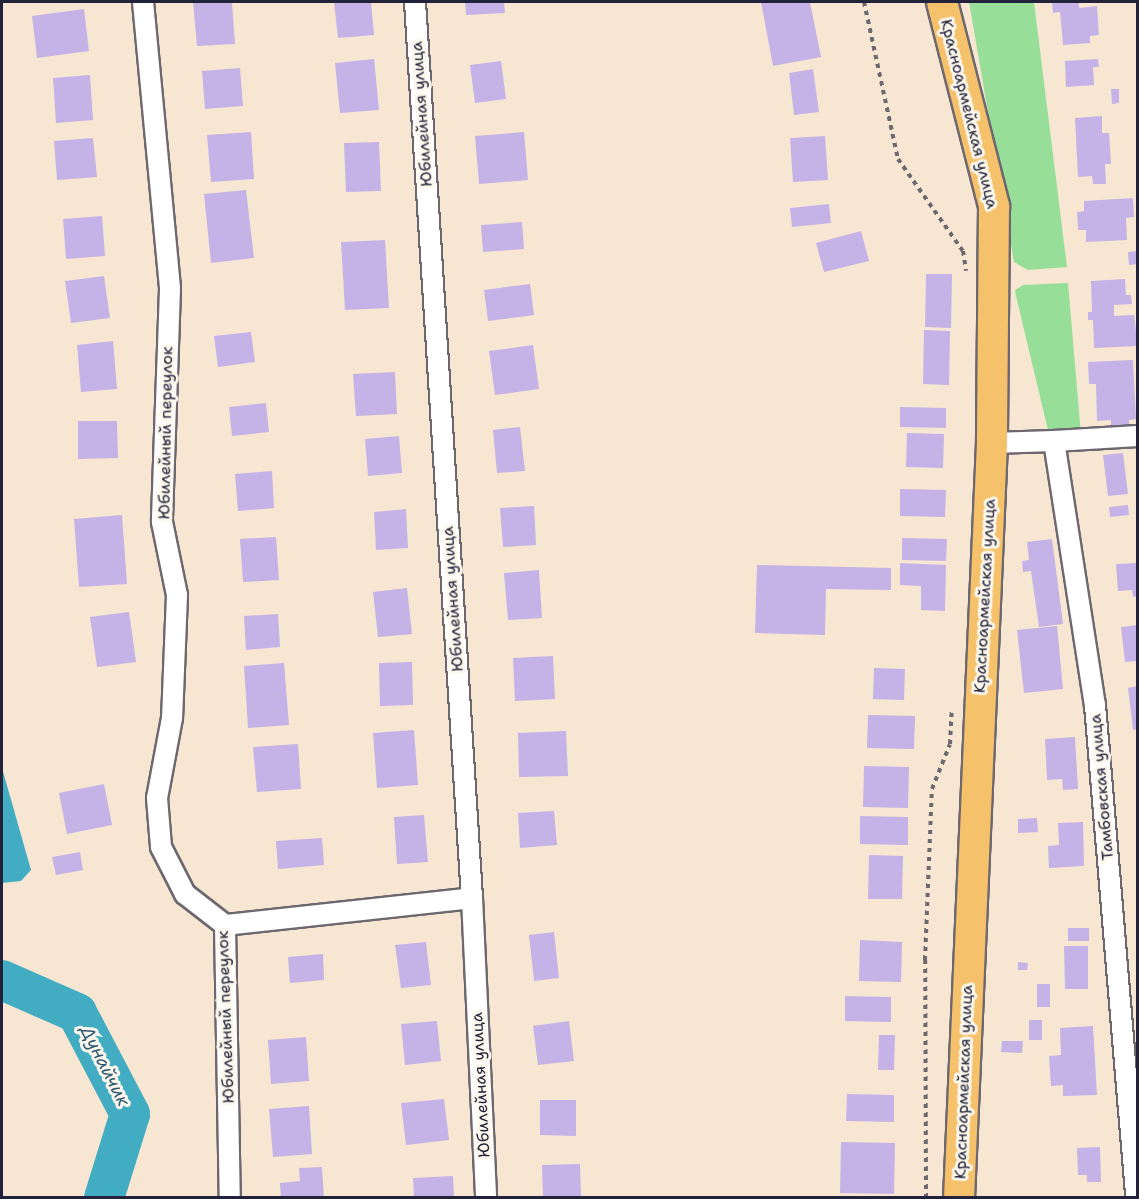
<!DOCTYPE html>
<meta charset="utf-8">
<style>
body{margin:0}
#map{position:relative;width:1139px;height:1199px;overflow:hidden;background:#f7e7d2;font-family:"Shantell Sans",sans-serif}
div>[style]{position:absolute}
.green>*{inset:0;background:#97de98}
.water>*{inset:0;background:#42acc2}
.river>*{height:40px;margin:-20px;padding:0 20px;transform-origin:20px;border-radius:20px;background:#42acc2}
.building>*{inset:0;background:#c5b2e7}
.path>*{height:4px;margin-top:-2px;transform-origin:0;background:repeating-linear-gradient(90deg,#6d6770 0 4.5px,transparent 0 9px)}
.roads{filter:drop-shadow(2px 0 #6d6770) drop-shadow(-2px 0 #6d6770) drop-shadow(0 2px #6d6770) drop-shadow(0 -2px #6d6770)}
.minor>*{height:20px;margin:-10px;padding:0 10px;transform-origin:10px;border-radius:10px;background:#fff}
.primary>*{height:30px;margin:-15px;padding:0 15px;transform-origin:15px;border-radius:15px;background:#f5c16b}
span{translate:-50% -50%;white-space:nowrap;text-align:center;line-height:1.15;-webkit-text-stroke:6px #fbf7ec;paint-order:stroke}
.street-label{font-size:16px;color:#22223b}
.water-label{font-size:18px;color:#2f5971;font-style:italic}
.frame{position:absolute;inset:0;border:3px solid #22223b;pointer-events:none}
</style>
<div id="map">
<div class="green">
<div style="clip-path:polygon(969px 2px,1034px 2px,1067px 267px,1028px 270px,1014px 262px)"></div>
<div style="clip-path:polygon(1068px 283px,1081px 435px,1048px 430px,1016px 296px,1015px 290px,1023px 285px)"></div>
</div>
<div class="water">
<div style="clip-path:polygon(2px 768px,31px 870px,21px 881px,2px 883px)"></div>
</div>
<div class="river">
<div style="left:2px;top:980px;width:82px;rotate:23.7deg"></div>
<div style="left:77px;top:1013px;width:114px;rotate:62.3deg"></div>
<div style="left:130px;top:1114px;width:88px;rotate:107.2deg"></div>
</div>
<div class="building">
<div style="clip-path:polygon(193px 2px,232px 2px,235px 44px,197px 46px)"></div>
<div style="clip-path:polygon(334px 2px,371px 2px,374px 35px,338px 38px)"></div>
<div style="clip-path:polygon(465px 2px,504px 2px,505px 13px,466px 15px)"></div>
<div style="clip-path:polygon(761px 2px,810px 2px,821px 57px,773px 66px)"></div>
<div style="clip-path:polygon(1079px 2px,1079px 8px,1097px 6px,1099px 35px,1090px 36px,1090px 43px,1063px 45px,1060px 12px,1053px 13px,1052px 3px)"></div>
<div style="clip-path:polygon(84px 9px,89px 51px,37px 58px,32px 16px)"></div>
<div style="clip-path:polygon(374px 59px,379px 110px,340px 113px,335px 63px)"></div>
<div style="clip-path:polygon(1098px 59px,1099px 67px,1093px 67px,1094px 85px,1066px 87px,1065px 61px)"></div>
<div style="clip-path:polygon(501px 61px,506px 99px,475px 103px,470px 65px)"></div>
<div style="clip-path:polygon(240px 68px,243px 106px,205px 109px,202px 71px)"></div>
<div style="clip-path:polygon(813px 69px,819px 112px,794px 115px,789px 73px)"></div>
<div style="clip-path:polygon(90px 75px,93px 120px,56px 123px,53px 78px)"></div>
<div style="clip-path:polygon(1111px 89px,1119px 89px,1119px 103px,1112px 104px)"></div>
<div style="clip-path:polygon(1102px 116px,1102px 133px,1109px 133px,1111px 164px,1105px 164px,1106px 184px,1093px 184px,1092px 176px,1078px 177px,1075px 118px)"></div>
<div style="clip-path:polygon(251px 132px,254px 179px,211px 182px,207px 135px)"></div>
<div style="clip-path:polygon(524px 132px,528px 180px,479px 184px,475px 136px)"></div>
<div style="clip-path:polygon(825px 136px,828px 180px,793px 182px,790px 138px)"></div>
<div style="clip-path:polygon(93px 138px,97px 177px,57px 180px,54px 141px)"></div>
<div style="clip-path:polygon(379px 142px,381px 191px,346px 192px,344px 143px)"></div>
<div style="clip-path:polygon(246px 190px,254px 258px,211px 263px,204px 194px)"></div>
<div style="clip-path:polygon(1133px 198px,1134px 217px,1126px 218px,1127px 240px,1086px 242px,1086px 230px,1078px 230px,1077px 212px,1084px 211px,1084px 201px)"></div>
<div style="clip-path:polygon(829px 204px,831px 223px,792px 227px,790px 208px)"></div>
<div style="clip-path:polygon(102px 216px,105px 256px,66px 259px,63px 219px)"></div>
<div style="clip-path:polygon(522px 222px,524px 249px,483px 252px,481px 225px)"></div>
<div style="clip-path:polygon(861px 231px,869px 261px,824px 272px,816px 243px)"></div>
<div style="clip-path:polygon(385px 240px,389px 308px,345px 310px,341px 242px)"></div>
<div style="clip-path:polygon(1138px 251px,1138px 264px,1129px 265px,1128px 252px)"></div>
<div style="clip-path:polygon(926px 274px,952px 274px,951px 328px,925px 327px)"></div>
<div style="clip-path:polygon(104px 276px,110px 318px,71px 323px,65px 281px)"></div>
<div style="clip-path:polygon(1125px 279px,1126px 295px,1131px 295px,1132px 304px,1114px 305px,1114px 316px,1134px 315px,1138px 346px,1094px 348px,1093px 320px,1088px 320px,1088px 312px,1092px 312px,1091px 281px)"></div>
<div style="clip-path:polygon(530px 284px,534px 315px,488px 321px,484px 290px)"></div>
<div style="clip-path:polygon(924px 330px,950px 331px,949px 385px,923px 384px)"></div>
<div style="clip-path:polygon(251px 332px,255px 362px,218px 367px,214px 336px)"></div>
<div style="clip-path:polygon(113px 341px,117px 389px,81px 392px,77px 345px)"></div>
<div style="clip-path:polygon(533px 345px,539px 389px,495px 395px,489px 351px)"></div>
<div style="clip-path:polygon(1133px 360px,1136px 419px,1129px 420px,1129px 428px,1111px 428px,1111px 420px,1097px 421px,1096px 384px,1089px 384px,1088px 362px)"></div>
<div style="clip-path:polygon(395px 372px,397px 414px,356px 416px,353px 374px)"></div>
<div style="clip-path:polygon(266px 403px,269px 432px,232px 436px,229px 407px)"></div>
<div style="clip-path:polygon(900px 407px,946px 408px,946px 428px,900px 427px)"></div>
<div style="clip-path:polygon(78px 421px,117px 421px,118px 458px,78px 459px)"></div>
<div style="clip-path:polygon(520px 427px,525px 471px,497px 473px,493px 430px)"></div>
<div style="clip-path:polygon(907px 433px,944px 434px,943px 468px,906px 467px)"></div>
<div style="clip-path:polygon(399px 436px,402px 473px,368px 476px,365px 439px)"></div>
<div style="clip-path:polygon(1123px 453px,1128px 494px,1108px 496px,1103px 455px)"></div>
<div style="clip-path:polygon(272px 471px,274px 508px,238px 511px,235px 474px)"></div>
<div style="clip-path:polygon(900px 489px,946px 490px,945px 517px,900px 516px)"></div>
<div style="clip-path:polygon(1128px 505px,1129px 515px,1110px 517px,1109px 507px)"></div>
<div style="clip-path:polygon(534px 506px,536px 545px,503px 547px,500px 508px)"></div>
<div style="clip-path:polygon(406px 509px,408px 548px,376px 550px,374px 512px)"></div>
<div style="clip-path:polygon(122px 515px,127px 584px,79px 587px,74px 519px)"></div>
<div style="clip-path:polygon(276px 537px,279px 580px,243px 582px,240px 539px)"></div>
<div style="clip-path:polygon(902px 538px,947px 539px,946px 561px,902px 560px)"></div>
<div style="clip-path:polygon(1052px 539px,1063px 624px,1039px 627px,1031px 571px,1023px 572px,1022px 561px,1029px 560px,1027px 542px)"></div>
<div style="clip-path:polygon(900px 563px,946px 565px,945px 611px,921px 610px,921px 586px,900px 585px)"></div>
<div style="clip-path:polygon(1138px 563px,1138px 596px,1133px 597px,1132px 590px,1118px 591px,1116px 564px)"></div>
<div style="clip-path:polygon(757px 565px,891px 568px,891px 590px,826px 589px,825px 635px,755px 633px)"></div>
<div style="clip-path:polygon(539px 570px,542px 618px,508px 620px,504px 573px)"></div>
<div style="clip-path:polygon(407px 588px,412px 634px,378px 637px,373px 592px)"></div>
<div style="clip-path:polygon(129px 612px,136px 662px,97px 667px,90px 617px)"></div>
<div style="clip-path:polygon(278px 614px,280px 647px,246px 650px,244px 616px)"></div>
<div style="clip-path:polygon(1138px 625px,1138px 661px,1125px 662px,1121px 627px)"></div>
<div style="clip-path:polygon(1057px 626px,1063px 689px,1024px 693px,1017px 630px)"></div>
<div style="clip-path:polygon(553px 656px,555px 699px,515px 701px,513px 658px)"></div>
<div style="clip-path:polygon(412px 662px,413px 705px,380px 706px,379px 663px)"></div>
<div style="clip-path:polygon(284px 663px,289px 725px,248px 728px,244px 666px)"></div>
<div style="clip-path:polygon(874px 668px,905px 669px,904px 700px,873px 699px)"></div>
<div style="clip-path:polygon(1138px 686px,1138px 729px,1133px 730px,1128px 688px)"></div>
<div style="clip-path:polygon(868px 715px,915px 716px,914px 749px,867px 748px)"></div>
<div style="clip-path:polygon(414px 730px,418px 785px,377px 788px,373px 733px)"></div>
<div style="clip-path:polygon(566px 731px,568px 776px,519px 777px,518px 733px)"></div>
<div style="clip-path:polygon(1075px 737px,1078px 789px,1063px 790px,1062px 779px,1047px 780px,1045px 739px)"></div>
<div style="clip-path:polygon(298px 744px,301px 789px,257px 792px,253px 747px)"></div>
<div style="clip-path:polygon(864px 766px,909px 767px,908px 808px,863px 807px)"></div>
<div style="clip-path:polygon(104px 784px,112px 825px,67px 834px,59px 793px)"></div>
<div style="clip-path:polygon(554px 811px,557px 845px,520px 848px,518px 813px)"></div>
<div style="clip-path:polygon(424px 815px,428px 862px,397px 864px,394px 817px)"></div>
<div style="clip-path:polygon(860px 816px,908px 817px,908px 845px,860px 844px)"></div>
<div style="clip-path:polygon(1037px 818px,1038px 832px,1018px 833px,1018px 819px)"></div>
<div style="clip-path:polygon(1083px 822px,1084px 866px,1049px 868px,1048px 846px,1059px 845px,1058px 823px)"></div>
<div style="clip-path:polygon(322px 838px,324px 865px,278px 869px,276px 841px)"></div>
<div style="clip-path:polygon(80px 852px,83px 870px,56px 875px,52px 857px)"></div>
<div style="clip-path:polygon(869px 855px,903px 856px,902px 899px,868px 899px)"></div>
<div style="clip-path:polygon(1068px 928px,1089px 928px,1089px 941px,1068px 941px)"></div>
<div style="clip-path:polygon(554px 932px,559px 978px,534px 981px,529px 935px)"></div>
<div style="clip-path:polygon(860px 940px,902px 942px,901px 982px,859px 981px)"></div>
<div style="clip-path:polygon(426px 942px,431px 985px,401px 988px,395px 945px)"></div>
<div style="clip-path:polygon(1064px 946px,1088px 946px,1088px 989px,1065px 989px)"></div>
<div style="clip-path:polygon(323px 954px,324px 980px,290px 983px,288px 957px)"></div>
<div style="clip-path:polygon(1018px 962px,1028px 963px,1027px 970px,1018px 970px)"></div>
<div style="clip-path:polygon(1037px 984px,1050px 984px,1050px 1007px,1037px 1007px)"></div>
<div style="clip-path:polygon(845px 996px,891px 997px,891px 1022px,845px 1021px)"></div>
<div style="clip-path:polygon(1029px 1020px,1042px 1020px,1042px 1040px,1029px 1040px)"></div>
<div style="clip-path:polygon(437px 1021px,441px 1061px,405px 1065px,401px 1024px)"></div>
<div style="clip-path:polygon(569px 1021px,574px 1061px,538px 1065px,533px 1026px)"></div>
<div style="clip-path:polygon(1093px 1026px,1097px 1095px,1063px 1096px,1063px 1085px,1051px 1086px,1049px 1056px,1061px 1055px,1060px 1028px)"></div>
<div style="clip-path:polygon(879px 1035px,895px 1035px,894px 1070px,878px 1070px)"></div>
<div style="clip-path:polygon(306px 1037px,309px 1081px,271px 1084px,268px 1040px)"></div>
<div style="clip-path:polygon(1002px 1041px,1023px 1041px,1022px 1053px,1001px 1052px)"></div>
<div style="clip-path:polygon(847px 1094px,894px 1095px,894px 1122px,846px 1121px)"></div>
<div style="clip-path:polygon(444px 1099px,449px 1140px,406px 1145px,401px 1103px)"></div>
<div style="clip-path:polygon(540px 1100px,576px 1100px,576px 1136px,540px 1135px)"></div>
<div style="clip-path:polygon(309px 1106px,312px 1154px,273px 1157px,269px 1109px)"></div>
<div style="clip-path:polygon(841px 1142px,895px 1143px,894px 1194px,840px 1193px)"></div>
<div style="clip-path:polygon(1100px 1147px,1101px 1182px,1087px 1182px,1087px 1175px,1078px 1175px,1077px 1148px)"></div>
<div style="clip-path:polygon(580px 1164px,581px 1198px,543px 1198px,542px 1165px)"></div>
<div style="clip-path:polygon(322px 1167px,324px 1198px,281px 1198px,280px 1183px,300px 1181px,299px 1168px)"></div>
<div style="clip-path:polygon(453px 1176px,454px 1198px,414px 1198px,413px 1178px)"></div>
</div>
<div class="path">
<div style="left:864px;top:2px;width:161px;rotate:77.8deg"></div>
<div style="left:898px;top:159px;width:113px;rotate:54.8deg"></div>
<div style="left:963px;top:251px;width:20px;rotate:81deg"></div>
<div style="left:926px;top:1198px;width:238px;rotate:-90.2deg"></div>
<div style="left:925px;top:960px;width:171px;rotate:-87.7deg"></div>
<div style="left:932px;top:789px;width:48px;rotate:-68.2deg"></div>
<div style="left:950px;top:744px;width:34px;rotate:-87deg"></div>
</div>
<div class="roads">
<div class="minor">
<div style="left:143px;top:2px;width:288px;rotate:84.6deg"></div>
<div style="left:170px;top:289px;width:233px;rotate:92deg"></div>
<div style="left:162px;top:522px;width:75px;rotate:78.4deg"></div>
<div style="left:177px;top:595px;width:123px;rotate:92.3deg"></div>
<div style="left:172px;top:718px;width:81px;rotate:100.6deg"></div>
<div style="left:157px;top:798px;width:49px;rotate:85.3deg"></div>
<div style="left:161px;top:847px;width:53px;rotate:62.9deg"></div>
<div style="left:185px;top:894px;width:51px;rotate:37.8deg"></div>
<div style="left:225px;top:925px;width:273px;rotate:89deg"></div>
<div style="left:415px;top:2px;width:898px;rotate:86.36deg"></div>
<div style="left:472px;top:898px;width:300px;rotate:87.3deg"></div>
<div style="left:1054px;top:441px;width:84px;rotate:-3.4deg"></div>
<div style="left:992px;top:443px;width:62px;rotate:-1.8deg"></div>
<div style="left:1054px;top:441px;width:267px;rotate:81.2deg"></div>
<div style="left:1095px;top:705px;width:495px;rotate:85.2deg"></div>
<div style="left:225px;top:925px;width:248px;rotate:-6.2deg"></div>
</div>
<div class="primary">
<div style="left:942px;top:2px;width:211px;rotate:75.7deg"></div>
<div style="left:994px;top:206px;width:237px;rotate:90.5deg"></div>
<div style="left:992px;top:443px;width:756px;rotate:92.5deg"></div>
</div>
</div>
<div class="street-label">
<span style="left:422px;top:114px;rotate:-94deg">Юбилейная улица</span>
<span style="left:969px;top:114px;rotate:76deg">Красноармейская улица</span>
<span style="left:166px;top:433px;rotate:-89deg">Юбилейный переулок</span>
<span style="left:985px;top:596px;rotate:-87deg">Красноармейская улица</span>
<span style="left:453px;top:599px;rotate:-94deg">Юбилейная улица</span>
<span style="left:1102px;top:787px;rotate:-95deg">Тамбовская улица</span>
<span style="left:226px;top:1017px;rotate:-92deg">Юбилейный переулок</span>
<span style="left:964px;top:1082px;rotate:-88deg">Красноармейская улица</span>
<span style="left:481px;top:1085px;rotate:-93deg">Юбилейная улица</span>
</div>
<div class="water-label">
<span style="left:105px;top:1066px;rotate:63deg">Дунайчик</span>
</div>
<div class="frame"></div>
</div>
